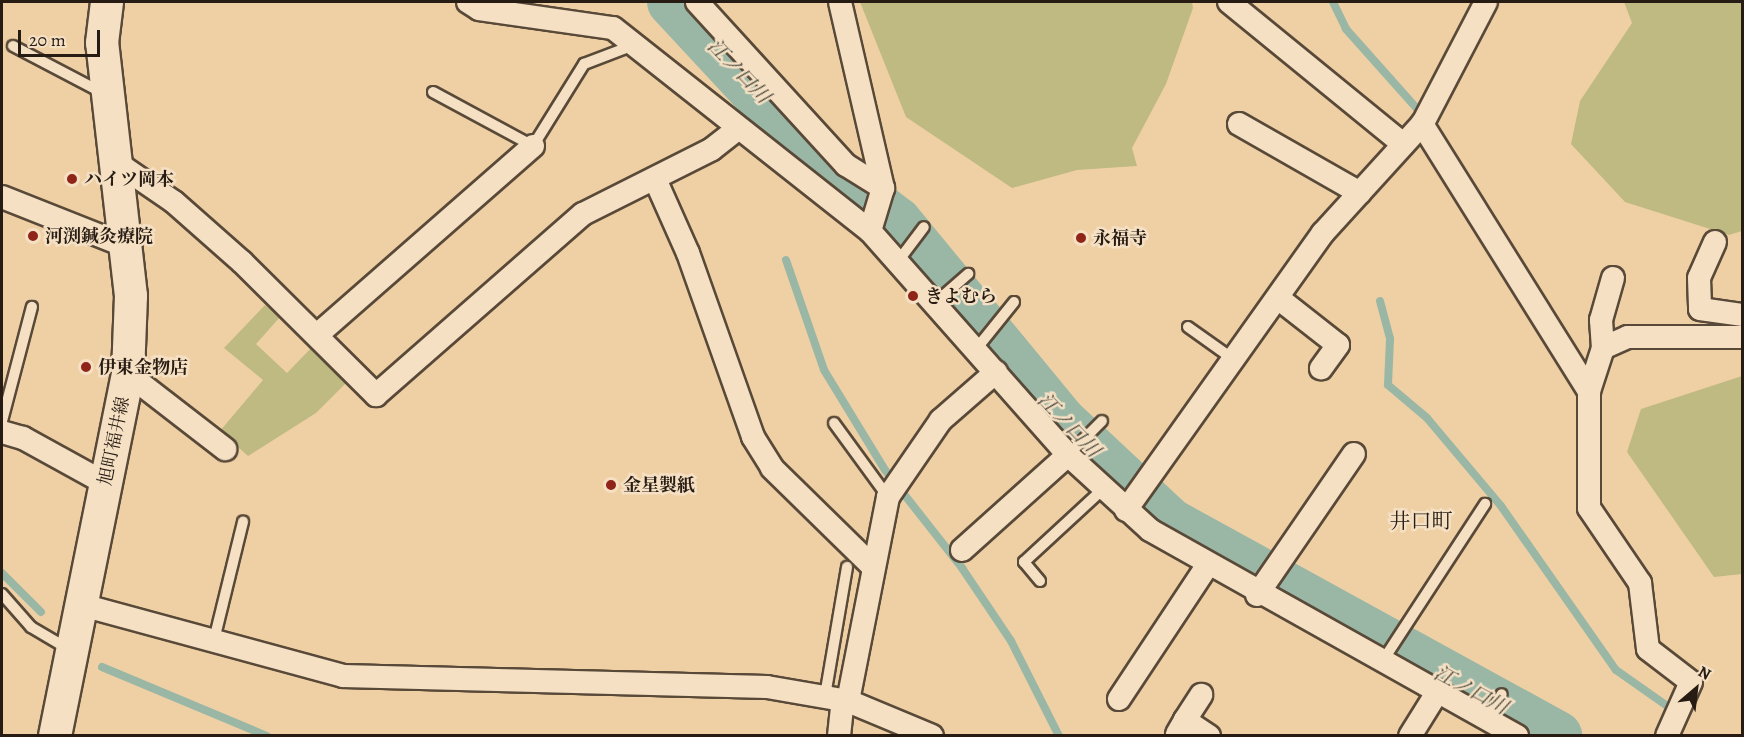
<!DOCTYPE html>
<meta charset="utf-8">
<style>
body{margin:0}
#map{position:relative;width:1744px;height:737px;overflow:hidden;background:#efd0a5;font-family:Alegreya,"Noto Serif JP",serif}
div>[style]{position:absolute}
.green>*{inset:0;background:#bfb982}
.stream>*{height:8px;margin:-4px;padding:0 4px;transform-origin:4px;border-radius:4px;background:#9ab7a6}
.river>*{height:50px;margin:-25px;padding:0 25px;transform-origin:25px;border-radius:25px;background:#9ab7a6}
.roads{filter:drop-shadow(2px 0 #594938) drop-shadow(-2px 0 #594938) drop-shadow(0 2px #594938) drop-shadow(0 -2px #594938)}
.lane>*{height:10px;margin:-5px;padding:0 5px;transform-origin:5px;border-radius:5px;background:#f5e0c4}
.street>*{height:22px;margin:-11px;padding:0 11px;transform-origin:11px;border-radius:11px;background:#f5e0c4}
.secondary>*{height:32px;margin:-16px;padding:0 16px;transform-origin:16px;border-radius:16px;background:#f5e0c4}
.dots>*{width:16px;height:16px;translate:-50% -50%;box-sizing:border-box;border:3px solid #f5e0c4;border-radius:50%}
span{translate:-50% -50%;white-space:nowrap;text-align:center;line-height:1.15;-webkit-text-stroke:5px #f5e0c4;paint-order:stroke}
.poi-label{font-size:18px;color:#271c13;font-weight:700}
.left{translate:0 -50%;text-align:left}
.street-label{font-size:18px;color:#271c13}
.water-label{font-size:20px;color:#4a4a3f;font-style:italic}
.quarter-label{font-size:21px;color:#271c13}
.frame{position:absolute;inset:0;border:3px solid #271c13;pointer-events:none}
.north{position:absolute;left:1666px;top:659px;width:60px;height:60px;-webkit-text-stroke:4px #f5e0c4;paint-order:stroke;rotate:28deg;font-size:16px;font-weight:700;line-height:24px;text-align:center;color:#271c13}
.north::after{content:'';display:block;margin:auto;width:21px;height:27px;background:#271c13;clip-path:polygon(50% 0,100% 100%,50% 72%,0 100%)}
.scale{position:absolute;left:18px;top:30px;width:82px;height:27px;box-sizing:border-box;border:3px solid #271c13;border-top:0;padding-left:8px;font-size:18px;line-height:21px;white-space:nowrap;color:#271c13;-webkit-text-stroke:4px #f5e0c4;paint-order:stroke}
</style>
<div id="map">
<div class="green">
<div style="clip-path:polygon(860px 2px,1192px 2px,1193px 8px,1166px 84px,1132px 148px,1137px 166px,1077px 170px,1012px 188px,906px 117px)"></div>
<div style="clip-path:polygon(1624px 2px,1742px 2px,1742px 231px,1729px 235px,1625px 202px,1571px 144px,1580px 101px,1632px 23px)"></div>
<div style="clip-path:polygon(265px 305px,280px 317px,256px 344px,287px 373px,315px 344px,350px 379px,316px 413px,248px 456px,220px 431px,263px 380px,224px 348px)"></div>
<div style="clip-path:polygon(1742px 376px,1742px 574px,1714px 577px,1627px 452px,1641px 409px)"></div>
</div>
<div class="stream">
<div style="left:1333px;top:2px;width:30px;rotate:64deg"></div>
<div style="left:1346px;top:29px;width:111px;rotate:48.3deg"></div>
<div style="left:831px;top:183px;width:10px;rotate:-66deg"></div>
<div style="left:786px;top:260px;width:116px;rotate:70.9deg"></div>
<div style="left:824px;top:370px;width:117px;rotate:58.6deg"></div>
<div style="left:885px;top:470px;width:125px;rotate:51.8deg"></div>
<div style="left:962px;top:568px;width:88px;rotate:56.1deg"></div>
<div style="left:1011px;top:641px;width:106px;rotate:63.2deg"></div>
<div style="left:1380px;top:301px;width:39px;rotate:75deg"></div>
<div style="left:1390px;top:339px;width:46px;rotate:92.5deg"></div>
<div style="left:1388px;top:385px;width:51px;rotate:40.2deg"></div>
<div style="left:1427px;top:418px;width:115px;rotate:49.9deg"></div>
<div style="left:1501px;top:506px;width:200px;rotate:55deg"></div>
<div style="left:1616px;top:670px;width:70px;rotate:35.1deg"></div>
<div style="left:1673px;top:710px;width:4px;rotate:117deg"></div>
<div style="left:2px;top:573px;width:55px;rotate:45deg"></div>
<div style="left:102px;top:667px;width:179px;rotate:22.7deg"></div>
</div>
<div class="river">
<div style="left:672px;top:2px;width:226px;rotate:47.1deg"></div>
<div style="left:826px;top:168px;width:89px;rotate:37.3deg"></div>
<div style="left:897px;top:222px;width:259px;rotate:50.5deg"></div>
<div style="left:1062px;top:422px;width:148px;rotate:43.1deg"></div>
<div style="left:1170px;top:523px;width:442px;rotate:28.8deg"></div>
</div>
<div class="roads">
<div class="lane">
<div style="left:13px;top:46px;width:102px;rotate:27.6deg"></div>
<div style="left:433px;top:92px;width:114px;rotate:28.4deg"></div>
<div style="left:533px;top:146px;width:97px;rotate:-58.1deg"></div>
<div style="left:584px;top:64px;width:53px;rotate:-20.8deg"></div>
<div style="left:899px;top:260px;width:41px;rotate:-52.9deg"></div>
<div style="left:936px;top:302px;width:43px;rotate:-41.2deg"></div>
<div style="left:1188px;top:327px;width:55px;rotate:35.4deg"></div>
<div style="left:977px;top:348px;width:59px;rotate:-51.2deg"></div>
<div style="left:2px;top:421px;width:118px;rotate:-75.3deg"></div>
<div style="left:834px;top:423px;width:92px;rotate:53.9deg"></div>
<div style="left:1068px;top:455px;width:48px;rotate:-45deg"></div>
<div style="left:1040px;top:581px;width:25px;rotate:-130deg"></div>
<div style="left:1024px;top:562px;width:108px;rotate:-42.7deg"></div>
<div style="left:2px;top:594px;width:44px;rotate:48.7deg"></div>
<div style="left:31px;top:627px;width:45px;rotate:30.5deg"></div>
<div style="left:214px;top:640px;width:122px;rotate:-76.2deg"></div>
<div style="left:1382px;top:662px;width:189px;rotate:-56.9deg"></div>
<div style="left:825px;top:696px;width:131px;rotate:-80.3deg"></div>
<div style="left:1488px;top:721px;width:30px;rotate:-63deg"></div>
</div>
<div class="street">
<div style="left:468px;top:2px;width:13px;rotate:32deg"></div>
<div style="left:479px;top:9px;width:135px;rotate:8.1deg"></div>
<div style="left:613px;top:28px;width:328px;rotate:38.3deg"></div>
<div style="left:870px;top:231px;width:299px;rotate:48.5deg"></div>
<div style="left:1068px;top:455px;width:111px;rotate:42.4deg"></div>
<div style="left:1150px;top:530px;width:421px;rotate:29.3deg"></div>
<div style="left:697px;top:2px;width:221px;rotate:47.6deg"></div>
<div style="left:846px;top:165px;width:44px;rotate:31.9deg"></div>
<div style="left:840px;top:2px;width:191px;rotate:77deg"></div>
<div style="left:883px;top:188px;width:45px;rotate:106.8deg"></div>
<div style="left:1229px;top:2px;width:225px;rotate:39.2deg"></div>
<div style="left:1239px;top:124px;width:139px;rotate:29.7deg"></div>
<div style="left:1422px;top:124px;width:315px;rotate:58deg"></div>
<div style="left:120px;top:165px;width:65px;rotate:34.4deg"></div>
<div style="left:174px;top:202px;width:91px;rotate:41.4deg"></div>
<div style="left:242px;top:262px;width:189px;rotate:44.8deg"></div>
<div style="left:376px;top:395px;width:275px;rotate:-41.2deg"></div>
<div style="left:583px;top:214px;width:144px;rotate:-26.7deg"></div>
<div style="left:712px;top:149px;width:33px;rotate:-38deg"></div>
<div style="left:655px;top:179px;width:81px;rotate:66deg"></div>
<div style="left:688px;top:253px;width:195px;rotate:70.5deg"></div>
<div style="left:753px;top:437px;width:36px;rotate:58deg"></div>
<div style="left:772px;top:468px;width:141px;rotate:44.4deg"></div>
<div style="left:2px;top:197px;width:133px;rotate:21.6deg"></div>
<div style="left:1715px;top:242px;width:39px;rotate:114deg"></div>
<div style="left:1699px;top:278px;width:31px;rotate:88deg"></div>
<div style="left:1700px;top:309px;width:42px;rotate:8.1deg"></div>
<div style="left:1613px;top:278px;width:44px;rotate:105.9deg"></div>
<div style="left:1601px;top:320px;width:28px;rotate:86deg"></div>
<div style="left:1603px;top:348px;width:45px;rotate:108deg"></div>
<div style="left:1589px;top:391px;width:117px;rotate:90deg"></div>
<div style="left:1589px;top:508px;width:91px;rotate:55.8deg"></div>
<div style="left:1640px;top:583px;width:66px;rotate:83.1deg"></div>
<div style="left:1648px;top:649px;width:54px;rotate:37.5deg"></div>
<div style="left:1691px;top:682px;width:59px;rotate:114deg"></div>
<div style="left:1278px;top:298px;width:76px;rotate:38.1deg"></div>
<div style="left:1338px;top:345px;width:29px;rotate:126deg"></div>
<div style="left:317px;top:335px;width:287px;rotate:-41.2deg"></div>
<div style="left:1603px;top:348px;width:27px;rotate:-24deg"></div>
<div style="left:1628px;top:337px;width:114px"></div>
<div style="left:128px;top:374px;width:123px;rotate:37.7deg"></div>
<div style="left:2px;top:432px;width:22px;rotate:16deg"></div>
<div style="left:23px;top:438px;width:94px;rotate:28.8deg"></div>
<div style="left:1126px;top:510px;width:340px;rotate:-54.6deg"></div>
<div style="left:1323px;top:233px;width:149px;rotate:-47.7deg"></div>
<div style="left:1423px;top:123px;width:136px;rotate:-62.5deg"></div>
<div style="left:962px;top:550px;width:142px;rotate:-41.9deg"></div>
<div style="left:1257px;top:595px;width:171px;rotate:-55.5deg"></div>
<div style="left:82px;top:605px;width:270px;rotate:15.2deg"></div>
<div style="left:343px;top:676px;width:424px;rotate:1.5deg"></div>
<div style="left:767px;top:687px;width:82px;rotate:9.8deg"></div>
<div style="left:848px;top:701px;width:91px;rotate:22.6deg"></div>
<div style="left:1119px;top:699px;width:159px;rotate:-56.5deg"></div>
<div style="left:848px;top:701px;width:208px;rotate:-78.9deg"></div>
<div style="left:888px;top:497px;width:93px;rotate:-55.5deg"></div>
<div style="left:941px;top:420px;width:73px;rotate:-41.1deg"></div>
<div style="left:1185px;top:720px;width:30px;rotate:-57deg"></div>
<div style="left:1177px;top:734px;width:16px;rotate:-60deg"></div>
<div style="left:1185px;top:720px;width:29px;rotate:34deg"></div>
<div style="left:839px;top:736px;width:36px;rotate:-84deg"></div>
<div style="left:1410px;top:736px;width:53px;rotate:-58.1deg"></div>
</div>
<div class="secondary">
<div style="left:55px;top:736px;width:369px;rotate:-78.6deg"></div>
<div style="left:128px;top:374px;width:78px;rotate:-87.8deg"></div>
<div style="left:131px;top:296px;width:255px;rotate:-96.5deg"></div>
<div style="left:102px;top:43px;width:41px;rotate:-83deg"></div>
</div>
</div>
<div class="dots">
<div style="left:72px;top:179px;background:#8f2418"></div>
<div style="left:33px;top:236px;background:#8f2418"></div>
<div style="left:1081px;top:238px;background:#8f2418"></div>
<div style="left:913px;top:296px;background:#8f2418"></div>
<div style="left:86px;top:367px;background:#8f2418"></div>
<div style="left:611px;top:485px;background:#8f2418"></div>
</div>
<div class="poi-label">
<span class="left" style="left:84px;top:179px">ハイツ岡本</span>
<span class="left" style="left:45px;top:236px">河渕鍼灸療院</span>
<span class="left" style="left:1093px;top:238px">永福寺</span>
<span class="left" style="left:925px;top:296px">きよむら</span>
<span class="left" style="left:98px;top:367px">伊東金物店</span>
<span class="left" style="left:623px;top:485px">金星製紙</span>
</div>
<div class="street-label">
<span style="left:114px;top:441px;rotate:-78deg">旭町福井線</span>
</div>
<div class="water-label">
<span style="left:739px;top:71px;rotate:46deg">江ノ口川</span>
<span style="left:1069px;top:425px;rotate:46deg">江ノ口川</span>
<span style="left:1471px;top:690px;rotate:28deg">江ノ口川</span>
</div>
<div class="quarter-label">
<span style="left:1421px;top:521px">井口町</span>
</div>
<div class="frame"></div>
<div class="north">N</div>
<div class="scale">20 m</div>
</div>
